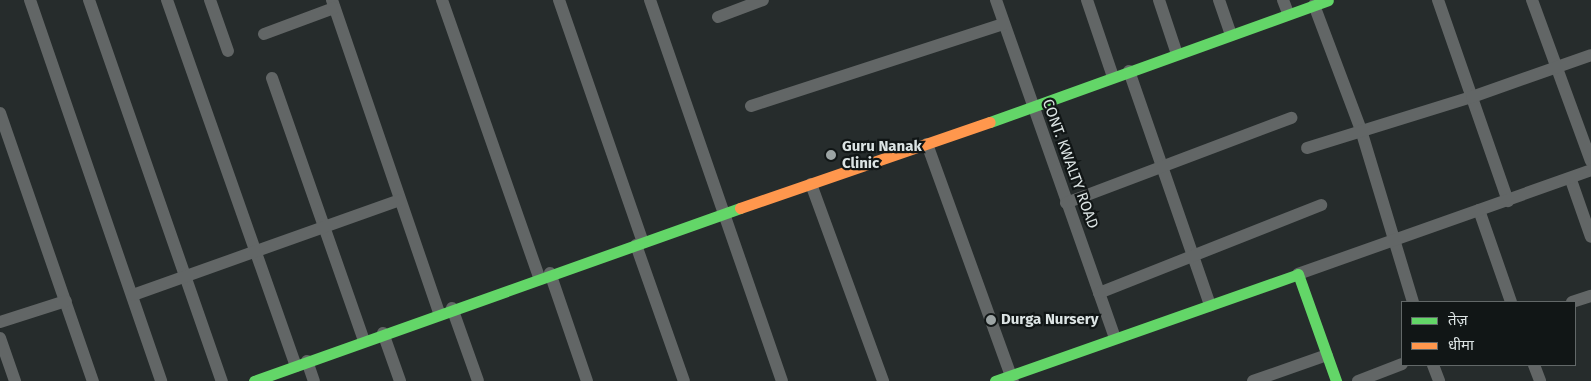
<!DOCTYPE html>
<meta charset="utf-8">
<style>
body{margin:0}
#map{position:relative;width:1591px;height:381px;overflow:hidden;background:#262c2c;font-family:"Fira Sans","Noto Sans Devanagari",sans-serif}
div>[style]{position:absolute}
.street>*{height:12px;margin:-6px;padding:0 6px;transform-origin:6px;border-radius:6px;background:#626666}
.fast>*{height:11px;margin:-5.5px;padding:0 5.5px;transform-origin:5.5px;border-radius:5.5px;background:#63d668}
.slow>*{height:11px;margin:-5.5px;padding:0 5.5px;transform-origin:5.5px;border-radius:5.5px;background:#ff974d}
.dots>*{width:14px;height:14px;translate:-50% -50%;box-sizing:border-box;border:2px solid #111616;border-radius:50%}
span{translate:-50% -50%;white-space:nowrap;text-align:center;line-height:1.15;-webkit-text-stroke:4.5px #111616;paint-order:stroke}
.poi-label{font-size:15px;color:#dce4e4;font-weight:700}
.left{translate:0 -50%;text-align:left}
.street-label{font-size:15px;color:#dce4e4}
.legend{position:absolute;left:1401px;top:301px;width:175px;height:65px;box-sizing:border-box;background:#111616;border:1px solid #626868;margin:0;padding:6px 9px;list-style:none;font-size:15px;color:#dce4e4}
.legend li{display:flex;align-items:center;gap:10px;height:25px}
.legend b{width:25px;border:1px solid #626868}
</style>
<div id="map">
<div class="street">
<div style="left:30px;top:0;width:403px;rotate:71deg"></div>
<div style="left:89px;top:0;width:404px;rotate:70.8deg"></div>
<div style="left:167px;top:0;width:388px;rotate:70.6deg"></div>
<div style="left:210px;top:0;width:54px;rotate:70.6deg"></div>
<div style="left:332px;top:0;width:331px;rotate:71.1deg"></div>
<div style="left:442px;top:0;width:293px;rotate:70.7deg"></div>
<div style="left:559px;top:0;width:256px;rotate:70.9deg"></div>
<div style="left:650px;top:0;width:403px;rotate:70.9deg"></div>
<div style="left:996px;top:0;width:358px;rotate:70.6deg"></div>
<div style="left:1087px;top:0;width:81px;rotate:71.3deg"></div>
<div style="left:1159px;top:0;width:57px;rotate:71.6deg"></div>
<div style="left:1219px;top:0;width:36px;rotate:71deg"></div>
<div style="left:1283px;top:0;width:14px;rotate:69deg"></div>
<div style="left:1438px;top:0;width:213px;rotate:70.8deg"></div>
<div style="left:1532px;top:0;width:171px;rotate:69.9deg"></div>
<div style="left:1314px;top:5px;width:134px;rotate:69.4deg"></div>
<div style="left:1361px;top:130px;width:180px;rotate:73.2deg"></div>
<div style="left:718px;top:17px;width:48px;rotate:-20.7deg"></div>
<div style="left:264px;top:34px;width:75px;rotate:-20.4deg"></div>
<div style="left:1129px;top:71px;width:248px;rotate:70.9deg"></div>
<div style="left:272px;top:78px;width:278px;rotate:70.7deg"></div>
<div style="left:751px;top:106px;width:266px;rotate:-18deg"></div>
<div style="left:0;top:113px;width:284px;rotate:70.9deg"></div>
<div style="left:927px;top:144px;width:252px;rotate:70.1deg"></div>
<div style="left:1307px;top:148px;width:173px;rotate:-17.2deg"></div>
<div style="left:1472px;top:97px;width:126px;rotate:-19.4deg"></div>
<div style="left:1571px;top:180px;width:60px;rotate:70.7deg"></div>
<div style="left:811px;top:184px;width:210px;rotate:69.9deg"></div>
<div style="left:1066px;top:203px;width:241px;rotate:-20.7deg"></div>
<div style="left:1479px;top:210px;width:97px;rotate:70.8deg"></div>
<div style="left:636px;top:245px;width:144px;rotate:70.6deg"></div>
<div style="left:550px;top:273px;width:114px;rotate:71.1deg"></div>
<div style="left:1298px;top:274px;width:311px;rotate:-19.5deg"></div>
<div style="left:1099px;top:293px;width:239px;rotate:-21.6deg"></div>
<div style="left:133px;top:295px;width:283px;rotate:-19.6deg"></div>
<div style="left:1572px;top:302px;width:20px;rotate:-18deg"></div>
<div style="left:452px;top:308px;width:77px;rotate:70.4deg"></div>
<div style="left:0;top:322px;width:69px;rotate:-17.7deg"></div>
<div style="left:383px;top:333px;width:51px;rotate:70.5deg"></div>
<div style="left:0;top:338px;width:46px;rotate:70.8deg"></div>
<div style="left:307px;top:361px;width:21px;rotate:71deg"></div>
<div style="left:1433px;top:365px;width:17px;rotate:69deg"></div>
<div style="left:1534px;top:365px;width:17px;rotate:69deg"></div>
<div style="left:1253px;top:381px;width:78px;rotate:-19.4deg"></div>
<div style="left:1358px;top:381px;width:47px;rotate:-21.1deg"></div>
</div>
<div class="fast">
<div style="left:990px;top:122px;width:359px;rotate:-19.8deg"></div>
<div style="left:254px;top:381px;width:516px;rotate:-19.59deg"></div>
<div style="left:995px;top:381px;width:321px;rotate:-19.4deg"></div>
<div style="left:1298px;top:274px;width:114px;rotate:70.4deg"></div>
</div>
<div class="slow">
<div style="left:740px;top:208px;width:264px;rotate:-19deg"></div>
</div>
<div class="dots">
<div style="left:831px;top:155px;background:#9ca4a4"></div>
<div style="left:991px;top:320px;background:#9ca4a4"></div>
</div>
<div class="poi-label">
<span class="left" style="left:842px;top:155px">Guru Nanak<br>Clinic</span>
<span class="left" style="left:1001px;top:320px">Durga Nursery</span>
</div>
<div class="street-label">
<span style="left:1070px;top:164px;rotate:70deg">CONT. KWALTY ROAD</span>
</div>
<ul class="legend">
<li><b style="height:6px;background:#63d668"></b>तेज़</li>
<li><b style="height:6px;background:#ff974d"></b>धीमा</li>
</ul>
</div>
